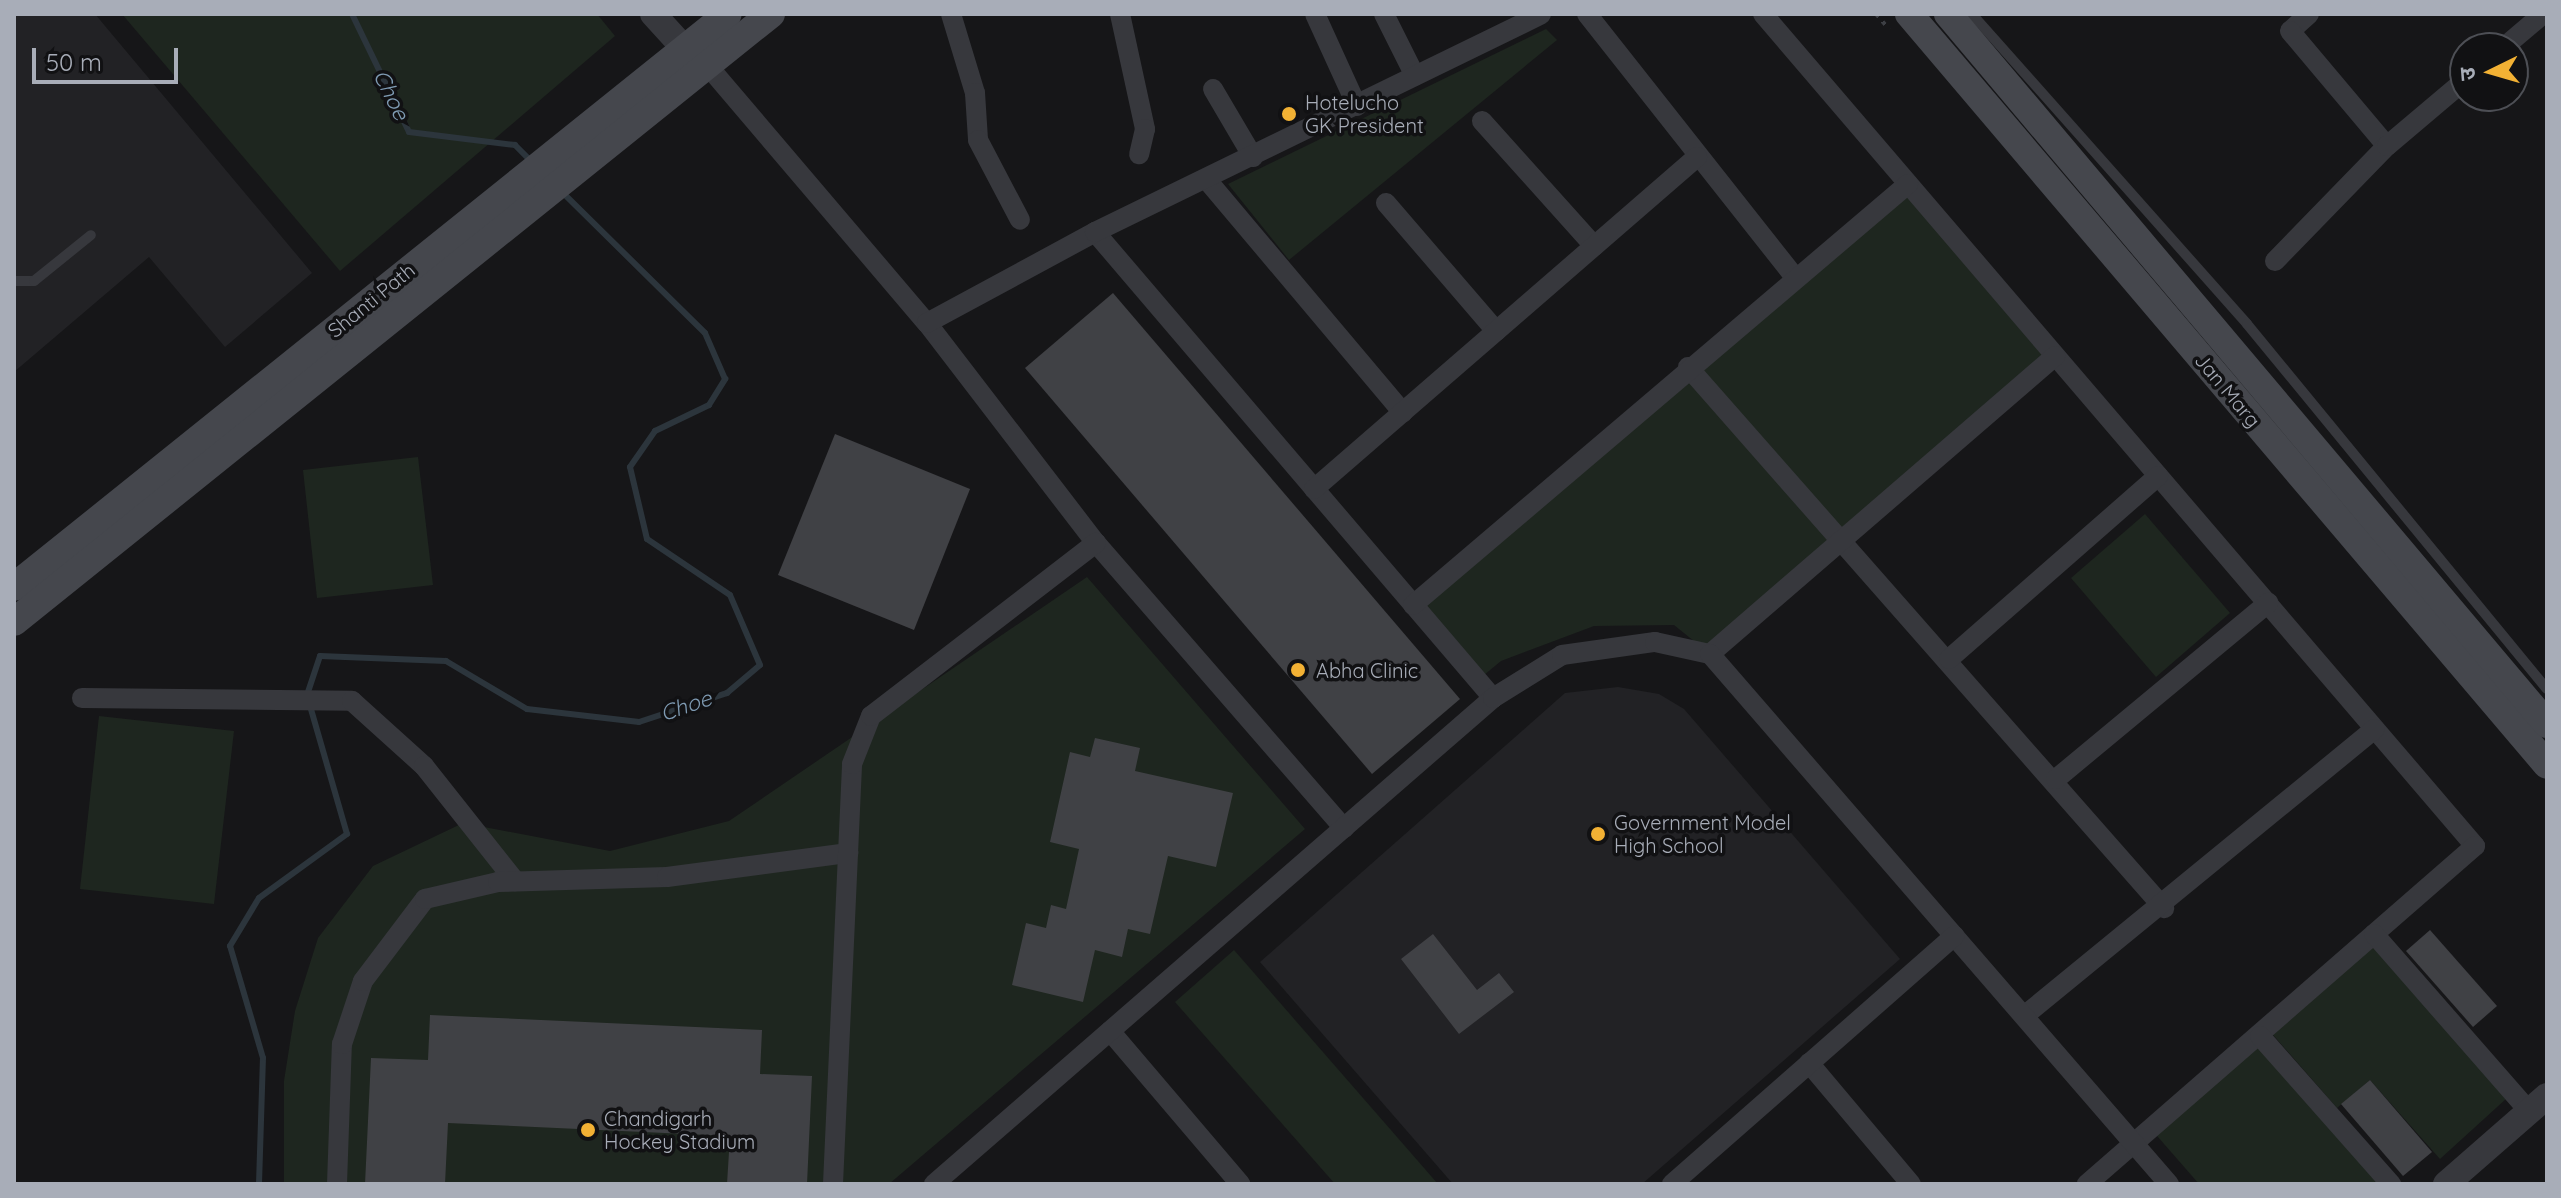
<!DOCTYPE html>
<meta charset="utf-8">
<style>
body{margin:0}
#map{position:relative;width:2561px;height:1198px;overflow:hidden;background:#161618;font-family:Quicksand,"Noto Sans Devanagari",sans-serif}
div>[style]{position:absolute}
.built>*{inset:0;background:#222225}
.green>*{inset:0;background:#1e261f}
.stream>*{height:6px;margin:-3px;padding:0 3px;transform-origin:3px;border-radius:3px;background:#2c353c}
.building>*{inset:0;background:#404145}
.path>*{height:4px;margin-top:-2px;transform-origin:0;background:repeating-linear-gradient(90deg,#3d3f44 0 4px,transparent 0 10px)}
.service>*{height:10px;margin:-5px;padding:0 5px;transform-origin:5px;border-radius:5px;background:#37383d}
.minor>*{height:20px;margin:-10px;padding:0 10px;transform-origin:10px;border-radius:10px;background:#37383d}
.tertiary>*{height:26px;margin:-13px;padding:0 13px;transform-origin:13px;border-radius:13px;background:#37383d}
.secondary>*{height:28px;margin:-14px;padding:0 14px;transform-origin:14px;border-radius:14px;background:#45474d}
.dots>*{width:22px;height:22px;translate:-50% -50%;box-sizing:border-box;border:4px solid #111113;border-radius:50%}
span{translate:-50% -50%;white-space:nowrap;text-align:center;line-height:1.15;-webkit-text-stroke:7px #111113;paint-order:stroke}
.poi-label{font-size:20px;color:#a8adb8}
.left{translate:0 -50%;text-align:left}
.street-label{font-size:20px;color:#a8adb8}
.water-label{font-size:22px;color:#7f9bb3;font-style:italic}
.frame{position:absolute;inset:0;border:16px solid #a8adb8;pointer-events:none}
.north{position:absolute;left:2449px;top:32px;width:80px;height:80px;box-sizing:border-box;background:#111113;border:2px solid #4d4f55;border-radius:50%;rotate:265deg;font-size:22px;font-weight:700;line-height:32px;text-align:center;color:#a8adb8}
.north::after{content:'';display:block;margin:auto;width:28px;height:36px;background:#f2b134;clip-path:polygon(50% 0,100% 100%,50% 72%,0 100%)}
.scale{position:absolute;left:32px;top:48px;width:146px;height:36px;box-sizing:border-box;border:4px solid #a8adb8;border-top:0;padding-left:10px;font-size:24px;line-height:28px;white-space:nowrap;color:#a8adb8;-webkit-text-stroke:6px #111113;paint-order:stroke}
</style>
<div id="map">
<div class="built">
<div style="clip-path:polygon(14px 14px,95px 14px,312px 273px,225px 347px,149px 257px,14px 372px)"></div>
<div style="clip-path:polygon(1618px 687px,1659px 694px,1684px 709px,1900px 959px,1642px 1184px,1453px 1184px,1260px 962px,1565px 693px)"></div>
</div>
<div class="green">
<div style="clip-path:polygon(122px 14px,597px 14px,615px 36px,340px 271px)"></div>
<div style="clip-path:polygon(1546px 29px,1557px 40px,1289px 260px,1228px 184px)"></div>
<div style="clip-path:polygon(1908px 184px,2055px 356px,1710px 654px,1674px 625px,1594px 626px,1501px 661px,1478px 680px,1413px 605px)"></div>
<div style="clip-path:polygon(418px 457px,433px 585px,317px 598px,303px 470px)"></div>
<div style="clip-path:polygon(2145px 514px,2230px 613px,2156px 677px,2071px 578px)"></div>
<div style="clip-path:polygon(1087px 577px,1305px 829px,889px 1184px,284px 1184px,284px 1081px,295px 1011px,318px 938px,373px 866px,463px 823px,610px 851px,729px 821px)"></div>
<div style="clip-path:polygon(99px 716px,234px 731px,214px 904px,80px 889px)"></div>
<div style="clip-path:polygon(2368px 939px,2507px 1098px,2440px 1159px,2370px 1080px,2337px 1108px,2268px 1029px)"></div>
<div style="clip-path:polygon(1234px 950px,1438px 1184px,1335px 1184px,1175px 1002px)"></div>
<div style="clip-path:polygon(2254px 1041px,2382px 1184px,2199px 1184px,2151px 1129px)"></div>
</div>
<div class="stream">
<div style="left:352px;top:14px;width:131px;rotate:64.2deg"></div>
<div style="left:409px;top:132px;width:107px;rotate:7deg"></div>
<div style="left:515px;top:145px;width:23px;rotate:45deg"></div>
<div style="left:259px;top:1184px;width:126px;rotate:-88.2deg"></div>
<div style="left:263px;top:1058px;width:117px;rotate:-106.4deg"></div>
<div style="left:230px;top:946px;width:56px;rotate:-58.9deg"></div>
<div style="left:259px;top:898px;width:109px;rotate:-36deg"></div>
<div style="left:347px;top:834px;width:145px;rotate:-106.1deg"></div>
<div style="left:307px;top:695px;width:41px;rotate:-71.6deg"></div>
<div style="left:320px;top:656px;width:126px;rotate:2.3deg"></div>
<div style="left:446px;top:661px;width:94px;rotate:30.7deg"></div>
<div style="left:527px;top:709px;width:113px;rotate:6.6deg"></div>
<div style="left:639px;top:722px;width:93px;rotate:-18.2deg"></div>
<div style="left:727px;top:693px;width:43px;rotate:-40.3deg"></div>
<div style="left:760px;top:665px;width:76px;rotate:-113.2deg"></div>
<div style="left:730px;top:595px;width:100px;rotate:-146deg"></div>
<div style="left:647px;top:539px;width:74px;rotate:-103.3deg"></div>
<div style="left:630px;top:467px;width:44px;rotate:-55.2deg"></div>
<div style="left:655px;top:431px;width:60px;rotate:-25.7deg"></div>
<div style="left:709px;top:405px;width:31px;rotate:-58deg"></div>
<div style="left:725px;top:379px;width:50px;rotate:-113.5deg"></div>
<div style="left:705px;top:333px;width:202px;rotate:-135.4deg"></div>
</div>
<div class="building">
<div style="clip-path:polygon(1113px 293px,1460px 699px,1372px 774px,1025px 368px)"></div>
<div style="clip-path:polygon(835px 434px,970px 489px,914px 630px,778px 575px)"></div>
<div style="clip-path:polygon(1095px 738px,1140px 748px,1135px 771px,1233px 793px,1216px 867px,1168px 856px,1150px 934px,1128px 929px,1122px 957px,1095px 950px,1083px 1002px,1012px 985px,1026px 923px,1046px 928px,1051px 905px,1066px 909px,1079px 849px,1050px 842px,1070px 752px,1090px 757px)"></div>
<div style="clip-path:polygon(2430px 930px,2497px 1006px,2473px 1027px,2406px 951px)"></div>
<div style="clip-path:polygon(1433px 934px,1477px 990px,1499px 973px,1514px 992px,1459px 1034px,1401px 959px)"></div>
<div style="clip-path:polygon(430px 1015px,762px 1030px,760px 1074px,812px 1076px,807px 1184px,727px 1184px,730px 1136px,448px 1123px,445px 1184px,365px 1184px,371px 1058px,428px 1060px)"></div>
<div style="clip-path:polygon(2370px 1080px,2432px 1152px,2403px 1176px,2341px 1104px)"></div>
</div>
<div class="path">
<div style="left:1876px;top:14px;width:20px;rotate:49deg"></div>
</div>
<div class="service">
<div style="left:1972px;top:14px;width:414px;rotate:48.4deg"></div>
<div style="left:2247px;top:324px;width:472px;rotate:50.6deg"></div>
<div style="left:14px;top:281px;width:20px"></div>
<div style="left:34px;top:281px;width:73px;rotate:-38.9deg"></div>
</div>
<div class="minor">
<div style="left:951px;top:14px;width:83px;rotate:73.1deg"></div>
<div style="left:975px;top:93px;width:47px;rotate:86.3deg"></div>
<div style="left:978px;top:140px;width:90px;rotate:62.3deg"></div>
<div style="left:1120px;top:14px;width:118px;rotate:77.7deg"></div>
<div style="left:1145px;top:129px;width:26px;rotate:103deg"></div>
<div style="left:1315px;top:14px;width:101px;rotate:65.5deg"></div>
<div style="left:1384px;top:14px;width:69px;rotate:63.4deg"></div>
<div style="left:1587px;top:14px;width:337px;rotate:51.7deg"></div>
<div style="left:1763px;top:14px;width:1095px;rotate:49.44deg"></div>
<div style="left:2475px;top:846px;width:515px;rotate:138.94deg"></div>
<div style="left:2309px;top:14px;width:25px;rotate:138deg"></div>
<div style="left:2290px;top:31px;width:150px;rotate:49.9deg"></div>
<div style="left:2503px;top:48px;width:52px;rotate:-40.4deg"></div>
<div style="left:708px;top:66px;width:338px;rotate:49.6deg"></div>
<div style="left:927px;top:323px;width:277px;rotate:52.5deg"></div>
<div style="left:1096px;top:543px;width:378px;rotate:49deg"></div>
<div style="left:1213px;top:89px;width:79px;rotate:59.5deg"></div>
<div style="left:1482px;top:121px;width:168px;rotate:48.1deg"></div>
<div style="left:1207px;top:180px;width:304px;rotate:49.9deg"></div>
<div style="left:1386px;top:203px;width:169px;rotate:49.3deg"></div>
<div style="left:1095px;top:232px;width:613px;rotate:49.5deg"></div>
<div style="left:2275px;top:261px;width:161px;rotate:-45.8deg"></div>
<div style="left:2387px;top:146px;width:102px;rotate:-40.2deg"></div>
<div style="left:927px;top:323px;width:191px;rotate:-28.4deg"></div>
<div style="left:1095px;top:232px;width:496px;rotate:-26deg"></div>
<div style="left:1688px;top:367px;width:721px;rotate:48.66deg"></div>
<div style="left:1314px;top:489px;width:507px;rotate:-40.92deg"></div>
<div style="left:1413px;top:605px;width:650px;rotate:-40.38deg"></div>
<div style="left:1710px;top:654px;width:456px;rotate:-40.8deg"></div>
<div style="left:1949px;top:659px;width:278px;rotate:-41.2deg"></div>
<div style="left:82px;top:698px;width:270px;rotate:0.6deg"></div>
<div style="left:352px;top:701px;width:97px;rotate:42.1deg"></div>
<div style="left:424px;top:766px;width:147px;rotate:51.6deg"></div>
<div style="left:2056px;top:779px;width:276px;rotate:-39.7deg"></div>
<div style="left:2374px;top:934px;width:235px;rotate:48.8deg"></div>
<div style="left:2024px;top:1016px;width:453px;rotate:-39.3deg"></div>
<div style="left:1110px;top:1031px;width:201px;rotate:49.6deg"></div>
<div style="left:2260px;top:1036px;width:198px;rotate:48.5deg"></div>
<div style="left:1809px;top:1063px;width:158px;rotate:49.9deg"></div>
<div style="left:337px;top:1184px;width:140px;rotate:-88deg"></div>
<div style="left:342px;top:1044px;width:66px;rotate:-71.6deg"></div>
<div style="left:363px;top:981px;width:103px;rotate:-52.9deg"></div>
<div style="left:425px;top:899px;width:75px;rotate:-13.1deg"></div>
<div style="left:498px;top:882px;width:169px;rotate:-1.7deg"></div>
<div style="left:667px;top:877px;width:183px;rotate:-7.6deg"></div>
<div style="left:833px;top:1184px;width:420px;rotate:-87.4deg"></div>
<div style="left:852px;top:764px;width:52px;rotate:-68.4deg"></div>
<div style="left:871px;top:716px;width:284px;rotate:-37.6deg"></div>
<div style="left:934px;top:1184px;width:741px;rotate:-41deg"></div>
<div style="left:1493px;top:698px;width:81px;rotate:-31.9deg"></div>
<div style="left:1562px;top:655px;width:94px;rotate:-8deg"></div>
<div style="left:1655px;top:642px;width:56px;rotate:12.3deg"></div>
<div style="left:1710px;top:654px;width:701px;rotate:49.11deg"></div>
<div style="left:1672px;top:1184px;width:376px;rotate:-41.3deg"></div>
</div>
<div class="tertiary">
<div style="left:653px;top:14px;width:47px;rotate:47.6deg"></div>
<div style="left:2446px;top:1184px;width:134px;rotate:-41.1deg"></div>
</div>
<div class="secondary">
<div style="left:1909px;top:14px;width:985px;rotate:49.65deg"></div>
<div style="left:1948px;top:14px;width:929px;rotate:49.85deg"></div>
<div style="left:14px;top:587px;width:915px;rotate:-38.75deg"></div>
<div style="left:14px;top:622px;width:971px;rotate:-38.77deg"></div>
</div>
<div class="dots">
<div style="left:1289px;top:114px;background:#f2b134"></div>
<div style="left:1298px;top:670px;background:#f2b134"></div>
<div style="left:1598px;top:834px;background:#f2b134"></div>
<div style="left:588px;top:1130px;background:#f2b134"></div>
</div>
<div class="poi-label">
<span class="left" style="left:1305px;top:114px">Hotelucho<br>GK President</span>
<span class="left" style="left:1316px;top:670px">Abha Clinic</span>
<span class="left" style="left:1614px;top:834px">Government Model<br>High School</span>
<span class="left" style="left:604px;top:1130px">Chandigarh<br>Hockey Stadium</span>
</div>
<div class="street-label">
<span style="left:371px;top:300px;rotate:-39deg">Shanti Path</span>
<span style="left:2228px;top:390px;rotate:50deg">Jan Marg</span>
</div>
<div class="water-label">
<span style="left:391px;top:95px;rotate:64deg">Choe</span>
<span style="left:686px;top:706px;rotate:-19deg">Choe</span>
</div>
<div class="frame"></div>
<div class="north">उ</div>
<div class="scale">50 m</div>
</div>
